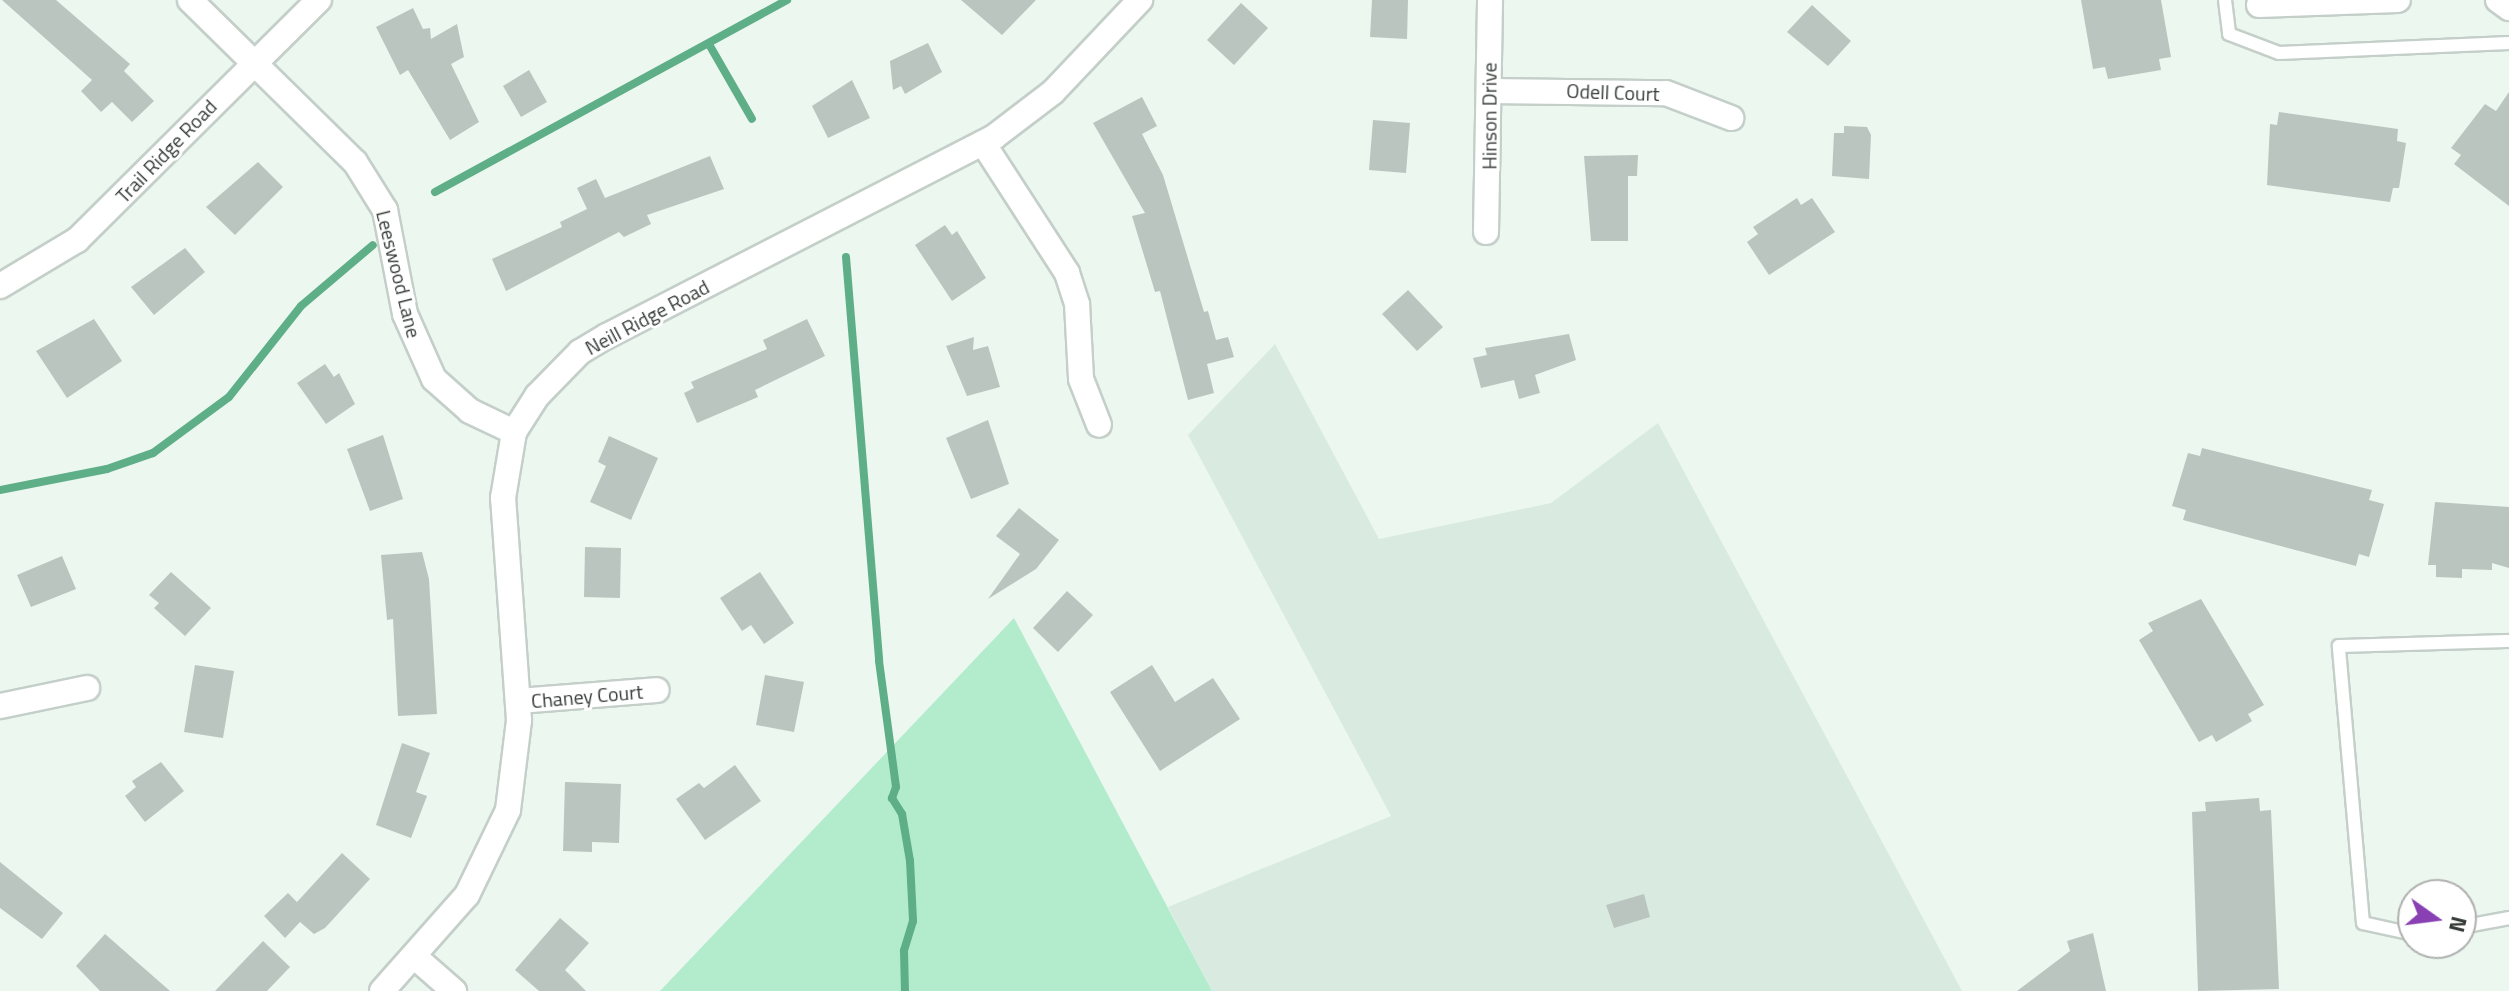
<!DOCTYPE html>
<style>
body{margin:0}
#map{position:relative;width:2509px;height:991px;overflow:hidden;background:#ecf7f0;font-family:"Titillium Web",sans-serif}
div>[style]{position:absolute}
.built>*{inset:0;background:#d9ebe1}
.green>*{inset:0;background:#b2eccd}
.stream>*{height:8px;margin:-4px;padding:0 4px;transform-origin:4px;border-radius:4px;background:#5eae87}
.building>*{inset:0;background:#bbc5bf}
.roads{filter:drop-shadow(2px 0 #c4cfc9) drop-shadow(-2px 0 #c4cfc9) drop-shadow(0 2px #c4cfc9) drop-shadow(0 -2px #c4cfc9)}
.service>*{height:12px;margin:-6px;padding:0 6px;transform-origin:6px;border-radius:6px;background:#fff}
.minor>*{height:24px;margin:-12px;padding:0 12px;transform-origin:12px;border-radius:12px;background:#fff}
span{translate:-50% -50%;white-space:nowrap;text-align:center;line-height:1.15;-webkit-text-stroke:6px #fff;paint-order:stroke}
.street-label{font-size:20px;color:#363b38}
.north{position:absolute;left:2397px;top:879px;width:80px;height:80px;box-sizing:border-box;background:#fff;border:2px solid #afb1af;border-radius:50%;rotate:104deg;font-size:22px;font-weight:700;line-height:32px;text-align:center;color:#363b38}
.north::after{content:'';display:block;margin:auto;width:28px;height:36px;background:#8940b2;clip-path:polygon(50% 0,100% 100%,50% 72%,0 100%)}
</style>
<div id="map">
<div class="built">
<div style="clip-path:polygon(1275px 344px,1379px 539px,1551px 503px,1658px 423px,1962px 991px,1212px 991px,1168px 907px,1391px 816px,1188px 435px)"></div>
</div>
<div class="green">
<div style="clip-path:polygon(1014px 618px,1212px 991px,660px 991px)"></div>
</div>
<div class="stream">
<div style="left:710px;top:46px;width:84px;rotate:60.1deg"></div>
<div style="left:435px;top:192px;width:401px;rotate:-28.6deg"></div>
<div style="left:846px;top:257px;width:405px;rotate:85.3deg"></div>
<div style="left:879px;top:661px;width:127px;rotate:82.3deg"></div>
<div style="left:896px;top:787px;width:12px;rotate:110deg"></div>
<div style="left:892px;top:798px;width:19px;rotate:58deg"></div>
<div style="left:902px;top:814px;width:48px;rotate:80.3deg"></div>
<div style="left:910px;top:861px;width:60px;rotate:87.1deg"></div>
<div style="left:913px;top:921px;width:31px;rotate:107deg"></div>
<div style="left:904px;top:951px;width:40px;rotate:88.6deg"></div>
<div style="left:0;top:490px;width:109px;rotate:-11.1deg"></div>
<div style="left:107px;top:469px;width:49px;rotate:-19.2deg"></div>
<div style="left:153px;top:453px;width:94px;rotate:-36.4deg"></div>
<div style="left:229px;top:397px;width:116px;rotate:-51.6deg"></div>
<div style="left:301px;top:306px;width:94px;rotate:-40.3deg"></div>
</div>
<div class="building">
<div style="clip-path:polygon(2px 0,56px 0,130px 64px,124px 71px,154px 101px,132px 122px,112px 102px,101px 112px,81px 91px,92px 80px)"></div>
<div style="clip-path:polygon(961px 0,1036px 0,1002px 35px)"></div>
<div style="clip-path:polygon(1372px 0,1408px 0,1407px 39px,1370px 37px)"></div>
<div style="clip-path:polygon(2081px 0,2161px 0,2171px 57px,2159px 59px,2161px 70px,2108px 79px,2105px 67px,2093px 69px)"></div>
<div style="clip-path:polygon(1241px 3px,1268px 28px,1234px 65px,1207px 40px)"></div>
<div style="clip-path:polygon(1812px 5px,1851px 41px,1828px 66px,1787px 32px)"></div>
<div style="clip-path:polygon(413px 8px,423px 29px,430px 28px,431px 39px,457px 24px,464px 57px,451px 64px,479px 122px,450px 140px,408px 70px,400px 75px,376px 27px)"></div>
<div style="clip-path:polygon(928px 43px,942px 72px,905px 94px,901px 86px,893px 90px,890px 61px)"></div>
<div style="clip-path:polygon(529px 70px,547px 102px,521px 117px,503px 86px)"></div>
<div style="clip-path:polygon(852px 80px,870px 118px,828px 138px,812px 106px)"></div>
<div style="clip-path:polygon(2509px 92px,2509px 206px,2454px 164px,2461px 155px,2451px 148px,2485px 104px,2496px 111px)"></div>
<div style="clip-path:polygon(1142px 97px,1157px 126px,1142px 134px,1163px 175px,1204px 312px,1208px 311px,1216px 340px,1228px 337px,1234px 357px,1207px 364px,1214px 393px,1188px 400px,1160px 291px,1155px 292px,1132px 216px,1145px 213px,1093px 123px)"></div>
<div style="clip-path:polygon(2279px 112px,2398px 129px,2397px 141px,2406px 143px,2399px 188px,2393px 188px,2390px 202px,2267px 185px,2270px 124px,2277px 125px)"></div>
<div style="clip-path:polygon(1373px 120px,1410px 123px,1406px 173px,1369px 170px)"></div>
<div style="clip-path:polygon(1844px 126px,1867px 127px,1871px 135px,1869px 179px,1832px 176px,1834px 133px,1844px 133px)"></div>
<div style="clip-path:polygon(1638px 155px,1637px 176px,1628px 176px,1628px 241px,1591px 241px,1584px 156px)"></div>
<div style="clip-path:polygon(710px 156px,724px 189px,647px 215px,651px 224px,624px 237px,619px 232px,506px 291px,492px 259px,562px 227px,560px 222px,587px 209px,577px 188px,596px 179px,605px 198px)"></div>
<div style="clip-path:polygon(258px 162px,283px 187px,235px 235px,206px 207px)"></div>
<div style="clip-path:polygon(1797px 198px,1801px 205px,1812px 198px,1835px 232px,1769px 275px,1747px 242px,1758px 234px,1753px 227px)"></div>
<div style="clip-path:polygon(945px 225px,952px 235px,957px 231px,986px 278px,952px 301px,915px 245px)"></div>
<div style="clip-path:polygon(185px 248px,205px 272px,154px 315px,131px 287px)"></div>
<div style="clip-path:polygon(1408px 290px,1443px 327px,1417px 351px,1382px 314px)"></div>
<div style="clip-path:polygon(94px 319px,122px 361px,67px 398px,36px 351px)"></div>
<div style="clip-path:polygon(807px 319px,825px 356px,755px 390px,758px 397px,697px 423px,684px 393px,694px 388px,691px 382px,767px 349px,763px 340px)"></div>
<div style="clip-path:polygon(1569px 334px,1576px 360px,1535px 375px,1540px 393px,1519px 399px,1514px 380px,1481px 388px,1473px 358px,1487px 355px,1485px 348px)"></div>
<div style="clip-path:polygon(974px 337px,973px 350px,988px 346px,1000px 387px,967px 396px,946px 346px)"></div>
<div style="clip-path:polygon(325px 364px,334px 377px,339px 373px,355px 404px,326px 424px,297px 383px)"></div>
<div style="clip-path:polygon(988px 420px,1009px 484px,971px 499px,946px 438px)"></div>
<div style="clip-path:polygon(383px 435px,403px 499px,370px 511px,347px 449px)"></div>
<div style="clip-path:polygon(609px 436px,658px 458px,631px 520px,590px 502px,606px 466px,598px 462px)"></div>
<div style="clip-path:polygon(2202px 448px,2372px 490px,2369px 500px,2384px 504px,2369px 557px,2359px 554px,2356px 566px,2183px 520px,2186px 510px,2172px 506px,2188px 453px,2200px 456px)"></div>
<div style="clip-path:polygon(2435px 502px,2509px 507px,2509px 568px,2492px 563px,2492px 570px,2462px 569px,2462px 578px,2436px 577px,2436px 565px,2428px 565px)"></div>
<div style="clip-path:polygon(1019px 508px,1059px 540px,1036px 569px,988px 599px,1020px 554px,996px 536px)"></div>
<div style="clip-path:polygon(585px 547px,621px 548px,620px 598px,584px 597px)"></div>
<div style="clip-path:polygon(422px 552px,429px 579px,437px 714px,398px 716px,393px 619px,387px 620px,381px 555px)"></div>
<div style="clip-path:polygon(62px 556px,76px 589px,31px 607px,17px 575px)"></div>
<div style="clip-path:polygon(171px 572px,211px 608px,185px 636px,154px 608px,159px 603px,149px 595px)"></div>
<div style="clip-path:polygon(760px 572px,794px 623px,764px 644px,751px 625px,742px 631px,720px 598px)"></div>
<div style="clip-path:polygon(1067px 591px,1093px 615px,1058px 652px,1033px 628px)"></div>
<div style="clip-path:polygon(2201px 599px,2264px 705px,2248px 714px,2252px 721px,2216px 742px,2212px 735px,2199px 742px,2139px 640px,2153px 631px,2148px 623px)"></div>
<div style="clip-path:polygon(195px 665px,234px 671px,223px 738px,184px 732px)"></div>
<div style="clip-path:polygon(1152px 665px,1175px 702px,1213px 678px,1240px 719px,1160px 771px,1110px 692px)"></div>
<div style="clip-path:polygon(765px 675px,804px 682px,794px 732px,756px 725px)"></div>
<div style="clip-path:polygon(402px 743px,430px 753px,416px 792px,427px 796px,411px 838px,376px 825px)"></div>
<div style="clip-path:polygon(161px 762px,184px 791px,145px 822px,125px 796px,136px 787px,132px 781px)"></div>
<div style="clip-path:polygon(735px 765px,761px 801px,705px 840px,676px 799px,699px 783px,704px 788px)"></div>
<div style="clip-path:polygon(565px 782px,621px 784px,619px 843px,592px 842px,592px 852px,563px 851px)"></div>
<div style="clip-path:polygon(2259px 798px,2260px 811px,2271px 810px,2279px 989px,2198px 991px,2192px 812px,2206px 811px,2205px 802px)"></div>
<div style="clip-path:polygon(342px 853px,370px 879px,325px 928px,314px 934px,300px 922px,285px 938px,264px 916px,288px 893px,297px 902px)"></div>
<div style="clip-path:polygon(0 862px,63px 913px,42px 939px,0 908px)"></div>
<div style="clip-path:polygon(1644px 894px,1650px 917px,1614px 928px,1606px 905px)"></div>
<div style="clip-path:polygon(560px 918px,589px 943px,565px 970px,586px 991px,539px 991px,515px 970px)"></div>
<div style="clip-path:polygon(2093px 933px,2106px 991px,2017px 991px,2070px 951px,2067px 941px)"></div>
<div style="clip-path:polygon(105px 934px,170px 991px,100px 991px,76px 966px)"></div>
<div style="clip-path:polygon(263px 941px,290px 967px,267px 991px,215px 991px)"></div>
</div>
<div class="roads">
<div class="service">
<div style="left:2225px;top:0;width:34px;rotate:83deg"></div>
<div style="left:2229px;top:34px;width:53px;rotate:20.8deg"></div>
<div style="left:2279px;top:53px;width:230px;rotate:-2.5deg"></div>
<div style="left:2461px;top:927px;width:49px;rotate:-10.6deg"></div>
<div style="left:2413px;top:934px;width:51px;rotate:-167.6deg"></div>
<div style="left:2363px;top:923px;width:278px;rotate:-95deg"></div>
<div style="left:2339px;top:646px;width:170px;rotate:-1.7deg"></div>
</div>
<div class="minor">
<div style="left:190px;top:0;width:231px;rotate:44.5deg"></div>
<div style="left:355px;top:162px;width:57px;rotate:58deg"></div>
<div style="left:385px;top:210px;width:106px;rotate:79.1deg"></div>
<div style="left:405px;top:314px;width:71px;rotate:66deg"></div>
<div style="left:434px;top:379px;width:48px;rotate:41.6deg"></div>
<div style="left:470px;top:411px;width:49px;rotate:25.5deg"></div>
<div style="left:2498px;top:0;width:14px;rotate:36deg"></div>
<div style="left:2259px;top:5px;width:139px;rotate:-2.1deg"></div>
<div style="left:1490px;top:91px;width:176px;rotate:0.7deg"></div>
<div style="left:1666px;top:93px;width:70px;rotate:21deg"></div>
<div style="left:983px;top:143px;width:155px;rotate:57.1deg"></div>
<div style="left:1067px;top:273px;width:33px;rotate:72deg"></div>
<div style="left:1077px;top:304px;width:75px;rotate:86.9deg"></div>
<div style="left:1081px;top:379px;width:49px;rotate:68.6deg"></div>
<div style="left:1486px;top:232px;width:232px;rotate:-89deg"></div>
<div style="left:0;top:286px;width:90px;rotate:-30.9deg"></div>
<div style="left:77px;top:240px;width:341px;rotate:-44.8deg"></div>
<div style="left:518px;top:701px;width:139px;rotate:-4.5deg"></div>
<div style="left:0;top:706px;width:89px;rotate:-11.7deg"></div>
<div style="left:415px;top:957px;width:52px;rotate:41.1deg"></div>
<div style="left:382px;top:991px;width:128px;rotate:-48.5deg"></div>
<div style="left:467px;top:895px;width:94px;rotate:-64.2deg"></div>
<div style="left:508px;top:810px;width:91px;rotate:-83deg"></div>
<div style="left:519px;top:720px;width:223px;rotate:-94.1deg"></div>
<div style="left:503px;top:498px;width:67px;rotate:-80.5deg"></div>
<div style="left:514px;top:432px;width:43px;rotate:-57.4deg"></div>
<div style="left:537px;top:396px;width:62px;rotate:-45.7deg"></div>
<div style="left:580px;top:352px;width:31px;rotate:-31deg"></div>
<div style="left:607px;top:336px;width:435px;rotate:-27.2deg"></div>
<div style="left:994px;top:137px;width:74px;rotate:-37.3deg"></div>
<div style="left:1053px;top:92px;width:127px;rotate:-46.6deg"></div>
</div>
</div>
<div class="street-label">
<span style="left:1613px;top:92px;rotate:2deg">Odell Court</span>
<span style="left:1489px;top:116px;rotate:-90deg">Hinson Drive</span>
<span style="left:166px;top:151px;rotate:-46deg">Trail Ridge Road</span>
<span style="left:399px;top:274px;rotate:76deg">Leeswood Lane</span>
<span style="left:647px;top:317px;rotate:-28deg">Neill Ridge Road</span>
<span style="left:587px;top:696px;rotate:-5deg">Chaney Court</span>
</div>
<div class="north">N</div>
</div>
